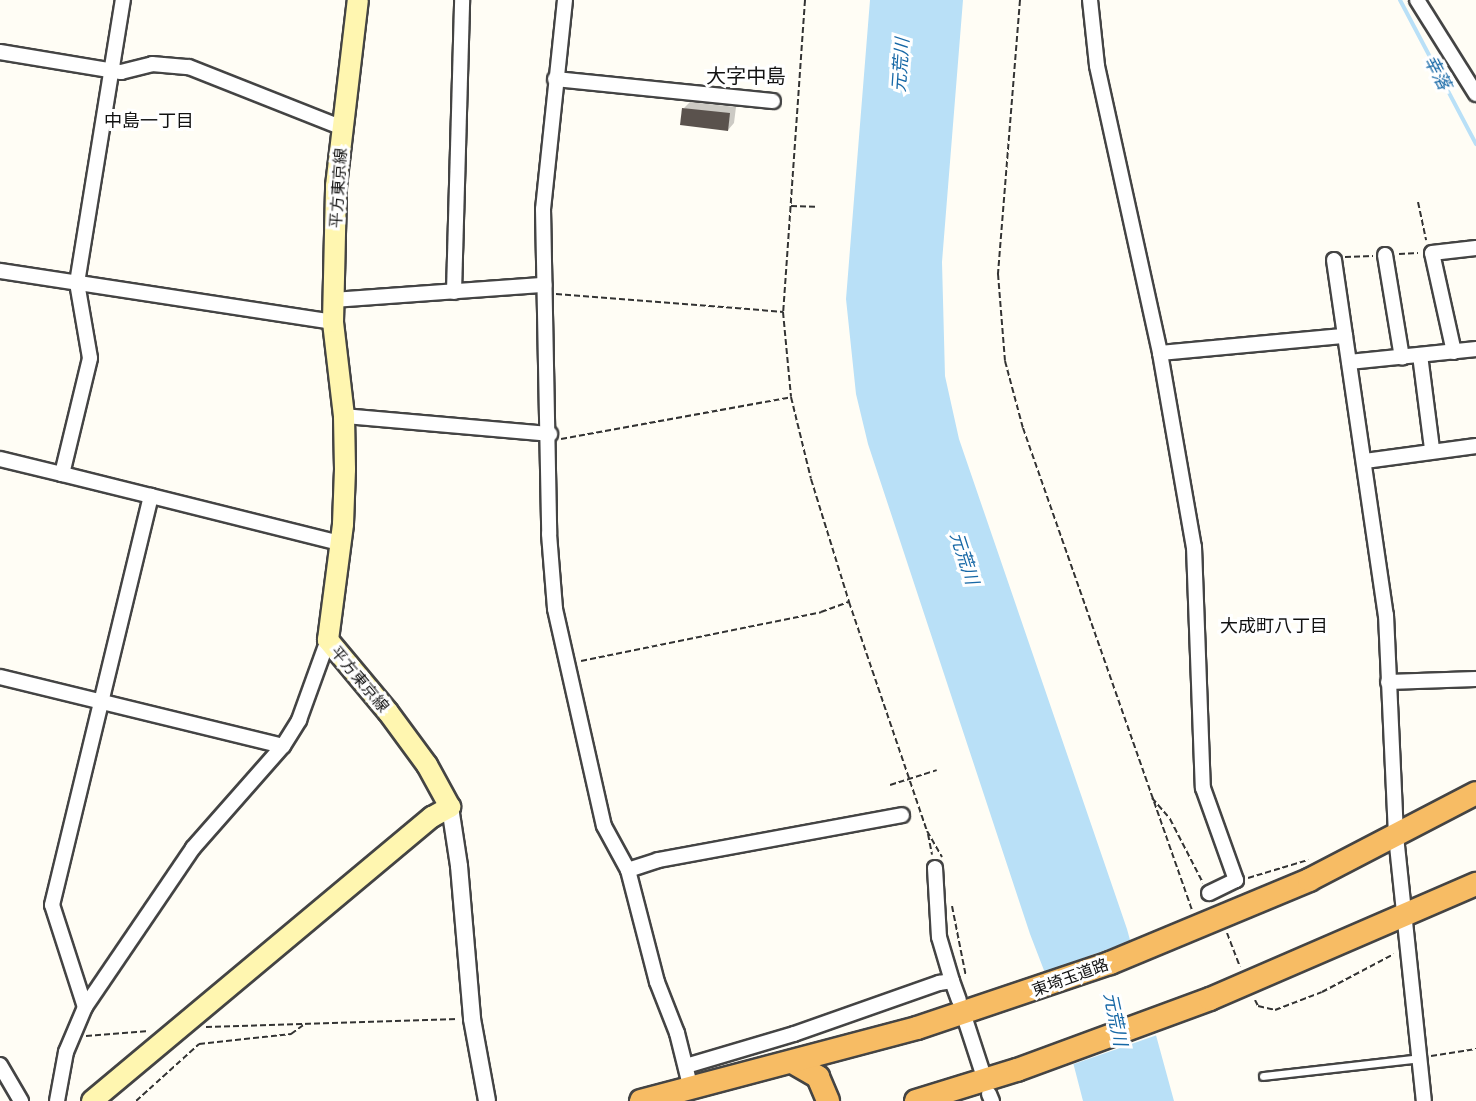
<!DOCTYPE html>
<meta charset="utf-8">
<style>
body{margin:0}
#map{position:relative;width:1476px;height:1101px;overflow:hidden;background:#fffdf5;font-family:"Noto Serif","Noto Sans JP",serif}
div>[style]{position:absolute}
.water>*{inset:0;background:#b9e0f7}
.pier>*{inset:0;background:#fffdf5}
.shadow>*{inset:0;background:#0003}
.stream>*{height:4px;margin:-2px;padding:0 2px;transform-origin:2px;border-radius:2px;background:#b9e0f7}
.building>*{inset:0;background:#5a524d}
.path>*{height:2px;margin-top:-1px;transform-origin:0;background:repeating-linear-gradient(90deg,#333 0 6px,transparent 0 9px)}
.roads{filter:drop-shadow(2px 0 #444) drop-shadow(-2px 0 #444) drop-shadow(0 2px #444) drop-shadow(0 -2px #444)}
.service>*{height:7px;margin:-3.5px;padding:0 3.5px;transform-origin:3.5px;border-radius:3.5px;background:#fff}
.minor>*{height:14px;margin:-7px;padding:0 7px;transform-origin:7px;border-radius:7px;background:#fff}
.tertiary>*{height:16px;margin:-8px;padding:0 8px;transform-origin:8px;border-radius:8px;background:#fff}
.secondary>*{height:20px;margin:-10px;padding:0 10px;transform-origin:10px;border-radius:10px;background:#fff6b0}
.trunk>*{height:22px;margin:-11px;padding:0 11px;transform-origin:11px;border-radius:11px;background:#f7bc64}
span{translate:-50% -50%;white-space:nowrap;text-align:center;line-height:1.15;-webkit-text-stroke:6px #fff;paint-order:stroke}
.street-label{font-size:16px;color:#111}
.water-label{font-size:18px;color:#1768a6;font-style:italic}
.neighbourhood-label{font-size:18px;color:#111}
.quarter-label{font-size:20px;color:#111}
</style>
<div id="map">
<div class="water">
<div style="clip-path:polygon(870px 0,963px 0,942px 262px,945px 376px,959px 439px,1127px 929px,1174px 1101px,1083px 1101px,1060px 1012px,1030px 934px,868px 444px,856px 394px,846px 299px)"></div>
</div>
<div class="pier">
<div style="clip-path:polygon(1133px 940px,1160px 1034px,1071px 1065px,1042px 973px)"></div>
</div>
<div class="shadow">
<div style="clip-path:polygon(690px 102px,736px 107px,734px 123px,728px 130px,684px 108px)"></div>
</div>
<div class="stream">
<div style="left:1400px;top:0;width:163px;rotate:62.2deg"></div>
</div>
<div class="building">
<div style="clip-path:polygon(682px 108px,730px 113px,728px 131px,680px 125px)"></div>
</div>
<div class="path">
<div style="left:805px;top:0;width:313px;rotate:94deg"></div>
<div style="left:783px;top:312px;width:85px;rotate:84.6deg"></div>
<div style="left:791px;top:397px;width:84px;rotate:76.3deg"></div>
<div style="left:811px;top:479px;width:129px;rotate:72.8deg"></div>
<div style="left:849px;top:602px;width:242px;rotate:71.2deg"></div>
<div style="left:927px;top:831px;width:30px;rotate:60deg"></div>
<div style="left:1020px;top:0;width:275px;rotate:94.6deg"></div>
<div style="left:998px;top:274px;width:87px;rotate:85.4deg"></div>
<div style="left:1005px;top:361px;width:69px;rotate:75deg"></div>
<div style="left:1023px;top:428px;width:511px;rotate:70.68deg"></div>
<div style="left:1418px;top:202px;width:39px;rotate:78deg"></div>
<div style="left:791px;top:206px;width:24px;rotate:2deg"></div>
<div style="left:1399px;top:254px;width:19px;rotate:-3deg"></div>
<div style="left:1345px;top:257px;width:28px;rotate:-2deg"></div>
<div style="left:556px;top:294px;width:228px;rotate:4.5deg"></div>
<div style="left:561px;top:439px;width:234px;rotate:-10.3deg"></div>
<div style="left:581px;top:661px;width:245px;rotate:-11.5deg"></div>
<div style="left:821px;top:612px;width:30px;rotate:-20deg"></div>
<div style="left:890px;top:785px;width:49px;rotate:-17.7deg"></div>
<div style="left:1152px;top:798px;width:28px;rotate:49deg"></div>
<div style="left:1170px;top:819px;width:72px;rotate:62.7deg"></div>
<div style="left:928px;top:834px;width:21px;rotate:79deg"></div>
<div style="left:1248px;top:878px;width:63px;rotate:-16.7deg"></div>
<div style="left:952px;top:906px;width:72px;rotate:78.8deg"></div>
<div style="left:1227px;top:933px;width:36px;rotate:69deg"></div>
<div style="left:1255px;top:1000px;width:7px;rotate:63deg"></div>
<div style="left:1258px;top:1006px;width:17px;rotate:13deg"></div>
<div style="left:1275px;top:1010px;width:50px;rotate:-21deg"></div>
<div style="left:1322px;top:992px;width:81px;rotate:-27.8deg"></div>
<div style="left:206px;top:1027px;width:252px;rotate:-1.8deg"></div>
<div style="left:86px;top:1036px;width:63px;rotate:-4.5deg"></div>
<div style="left:1431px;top:1056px;width:46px;rotate:-8.8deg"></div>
<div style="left:136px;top:1101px;width:85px;rotate:-42.1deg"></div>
<div style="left:199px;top:1044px;width:93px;rotate:-6.2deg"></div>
<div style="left:291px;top:1034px;width:17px;rotate:-36deg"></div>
</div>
<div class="roads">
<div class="service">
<div style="left:1263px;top:1076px;width:158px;rotate:-6.5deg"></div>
</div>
<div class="minor">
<div style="left:565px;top:0;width:210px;rotate:96deg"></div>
<div style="left:543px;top:209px;width:325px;rotate:88.9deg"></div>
<div style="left:549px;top:534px;width:75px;rotate:85.4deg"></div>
<div style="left:555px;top:609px;width:222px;rotate:77.3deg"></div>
<div style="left:604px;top:826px;width:50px;rotate:61.4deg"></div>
<div style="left:628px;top:870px;width:116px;rotate:75.5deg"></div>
<div style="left:657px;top:982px;width:55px;rotate:68.6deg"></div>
<div style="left:677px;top:1033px;width:58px;rotate:76deg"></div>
<div style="left:1090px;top:0;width:66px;rotate:83.9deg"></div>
<div style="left:1097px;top:66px;width:294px;rotate:77.6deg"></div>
<div style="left:1160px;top:353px;width:197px;rotate:80.1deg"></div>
<div style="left:1194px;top:547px;width:241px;rotate:87.9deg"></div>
<div style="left:1203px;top:788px;width:98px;rotate:70.3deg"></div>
<div style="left:1236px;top:880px;width:30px;rotate:154deg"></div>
<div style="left:1417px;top:0;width:111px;rotate:57.9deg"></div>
<div style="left:0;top:52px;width:123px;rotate:9.4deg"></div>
<div style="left:121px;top:72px;width:32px;rotate:-14deg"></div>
<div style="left:152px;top:64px;width:37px;rotate:5deg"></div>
<div style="left:189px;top:67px;width:166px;rotate:21.6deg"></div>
<div style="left:555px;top:79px;width:219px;rotate:5.8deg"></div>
<div style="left:1385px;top:255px;width:104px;rotate:80.6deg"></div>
<div style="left:1334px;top:260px;width:359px;rotate:81.7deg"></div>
<div style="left:1386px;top:615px;width:221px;rotate:87.4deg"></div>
<div style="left:1396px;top:836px;width:266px;rotate:84deg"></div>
<div style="left:0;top:271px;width:337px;rotate:8.7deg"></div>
<div style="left:454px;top:292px;width:292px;rotate:-88.4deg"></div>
<div style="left:333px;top:300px;width:212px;rotate:-4.1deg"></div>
<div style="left:1454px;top:352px;width:101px;rotate:-102.5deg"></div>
<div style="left:1432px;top:253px;width:44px;rotate:-6.5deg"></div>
<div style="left:1160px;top:353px;width:186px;rotate:-5.3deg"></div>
<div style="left:1420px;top:355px;width:95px;rotate:82.7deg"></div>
<div style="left:1349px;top:362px;width:128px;rotate:-5.8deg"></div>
<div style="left:344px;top:416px;width:207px;rotate:5deg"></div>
<div style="left:0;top:459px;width:64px;rotate:13.6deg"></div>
<div style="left:1365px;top:461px;width:112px;rotate:-7.7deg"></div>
<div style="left:151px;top:496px;width:195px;rotate:14deg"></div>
<div style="left:0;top:677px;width:291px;rotate:13.7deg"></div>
<div style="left:1388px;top:682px;width:88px;rotate:-2deg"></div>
<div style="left:935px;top:868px;width:69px;rotate:86.7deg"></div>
<div style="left:939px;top:937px;width:46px;rotate:73.5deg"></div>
<div style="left:628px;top:870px;width:32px;rotate:-18deg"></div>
<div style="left:658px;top:860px;width:248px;rotate:-10.4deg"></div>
<div style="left:85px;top:1007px;width:107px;rotate:-107.9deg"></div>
<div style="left:52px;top:905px;width:421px;rotate:-76.4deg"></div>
<div style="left:151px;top:496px;width:92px;rotate:-166.1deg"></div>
<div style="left:62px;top:474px;width:119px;rotate:-76.4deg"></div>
<div style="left:90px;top:358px;width:76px;rotate:-99.8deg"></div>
<div style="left:77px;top:283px;width:287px;rotate:-80.8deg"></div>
<div style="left:966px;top:1022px;width:55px;rotate:71.9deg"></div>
<div style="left:0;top:1065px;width:42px;rotate:59.7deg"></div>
<div style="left:686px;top:1066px;width:113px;rotate:-16.5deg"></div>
<div style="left:794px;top:1034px;width:154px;rotate:-19.4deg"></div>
<div style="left:939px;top:983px;width:13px;rotate:-9deg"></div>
<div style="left:952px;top:981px;width:20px;rotate:70deg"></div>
<div style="left:989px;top:1094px;width:8px;rotate:67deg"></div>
<div style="left:57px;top:1101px;width:50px;rotate:-79.6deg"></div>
<div style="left:66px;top:1052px;width:49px;rotate:-67.1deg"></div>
<div style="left:85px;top:1007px;width:192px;rotate:-55.8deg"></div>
<div style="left:193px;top:848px;width:136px;rotate:-48.6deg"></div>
<div style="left:283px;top:746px;width:31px;rotate:-58deg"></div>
<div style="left:299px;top:720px;width:85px;rotate:-70.1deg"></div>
</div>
<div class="tertiary">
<div style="left:450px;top:807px;width:60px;rotate:81.3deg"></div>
<div style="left:459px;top:866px;width:154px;rotate:85.1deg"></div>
<div style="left:472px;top:1019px;width:83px;rotate:79.6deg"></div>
</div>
<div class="secondary">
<div style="left:92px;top:1101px;width:443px;rotate:-39.9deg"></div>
<div style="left:432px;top:817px;width:21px;rotate:-29deg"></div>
<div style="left:450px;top:807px;width:48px;rotate:-118.7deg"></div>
<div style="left:427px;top:765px;width:66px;rotate:-126.3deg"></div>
<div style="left:388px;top:712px;width:94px;rotate:-129.8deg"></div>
<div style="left:328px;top:640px;width:117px;rotate:-82.6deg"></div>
<div style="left:343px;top:524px;width:55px;rotate:-87.9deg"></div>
<div style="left:345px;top:469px;width:53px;rotate:-91.1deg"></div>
<div style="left:344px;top:416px;width:95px;rotate:-96.7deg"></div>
<div style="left:333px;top:322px;width:136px;rotate:-88.7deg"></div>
<div style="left:336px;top:186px;width:187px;rotate:-83.3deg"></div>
</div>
<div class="trunk">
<div style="left:794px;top:1063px;width:28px;rotate:30deg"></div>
<div style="left:818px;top:1077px;width:26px;rotate:67deg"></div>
<div style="left:641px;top:1101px;width:285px;rotate:-14.8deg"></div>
<div style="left:917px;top:1028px;width:204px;rotate:-18.6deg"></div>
<div style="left:1110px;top:963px;width:216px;rotate:-22.6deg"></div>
<div style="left:1309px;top:880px;width:188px;rotate:-27.5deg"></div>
<div style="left:916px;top:1101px;width:106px;rotate:-17.1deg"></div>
<div style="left:1017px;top:1070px;width:206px;rotate:-20.2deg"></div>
<div style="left:1210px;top:999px;width:290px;rotate:-23.4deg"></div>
</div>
</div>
<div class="street-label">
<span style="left:338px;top:188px;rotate:-86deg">平方東京線</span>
<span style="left:360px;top:679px;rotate:50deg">平方東京線</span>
<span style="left:1070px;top:977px;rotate:-20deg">東埼玉道路</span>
</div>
<div class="water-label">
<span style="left:900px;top:65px;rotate:-86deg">元荒川</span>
<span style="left:1438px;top:72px;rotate:62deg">幸落</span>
<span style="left:965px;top:558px;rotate:72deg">元荒川</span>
<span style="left:1116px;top:1019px;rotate:78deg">元荒川</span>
</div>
<div class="neighbourhood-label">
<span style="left:149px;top:120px">中島一丁目</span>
<span style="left:1274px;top:625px">大成町八丁目</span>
</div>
<div class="quarter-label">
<span style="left:746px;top:75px">大字中島</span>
</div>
</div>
